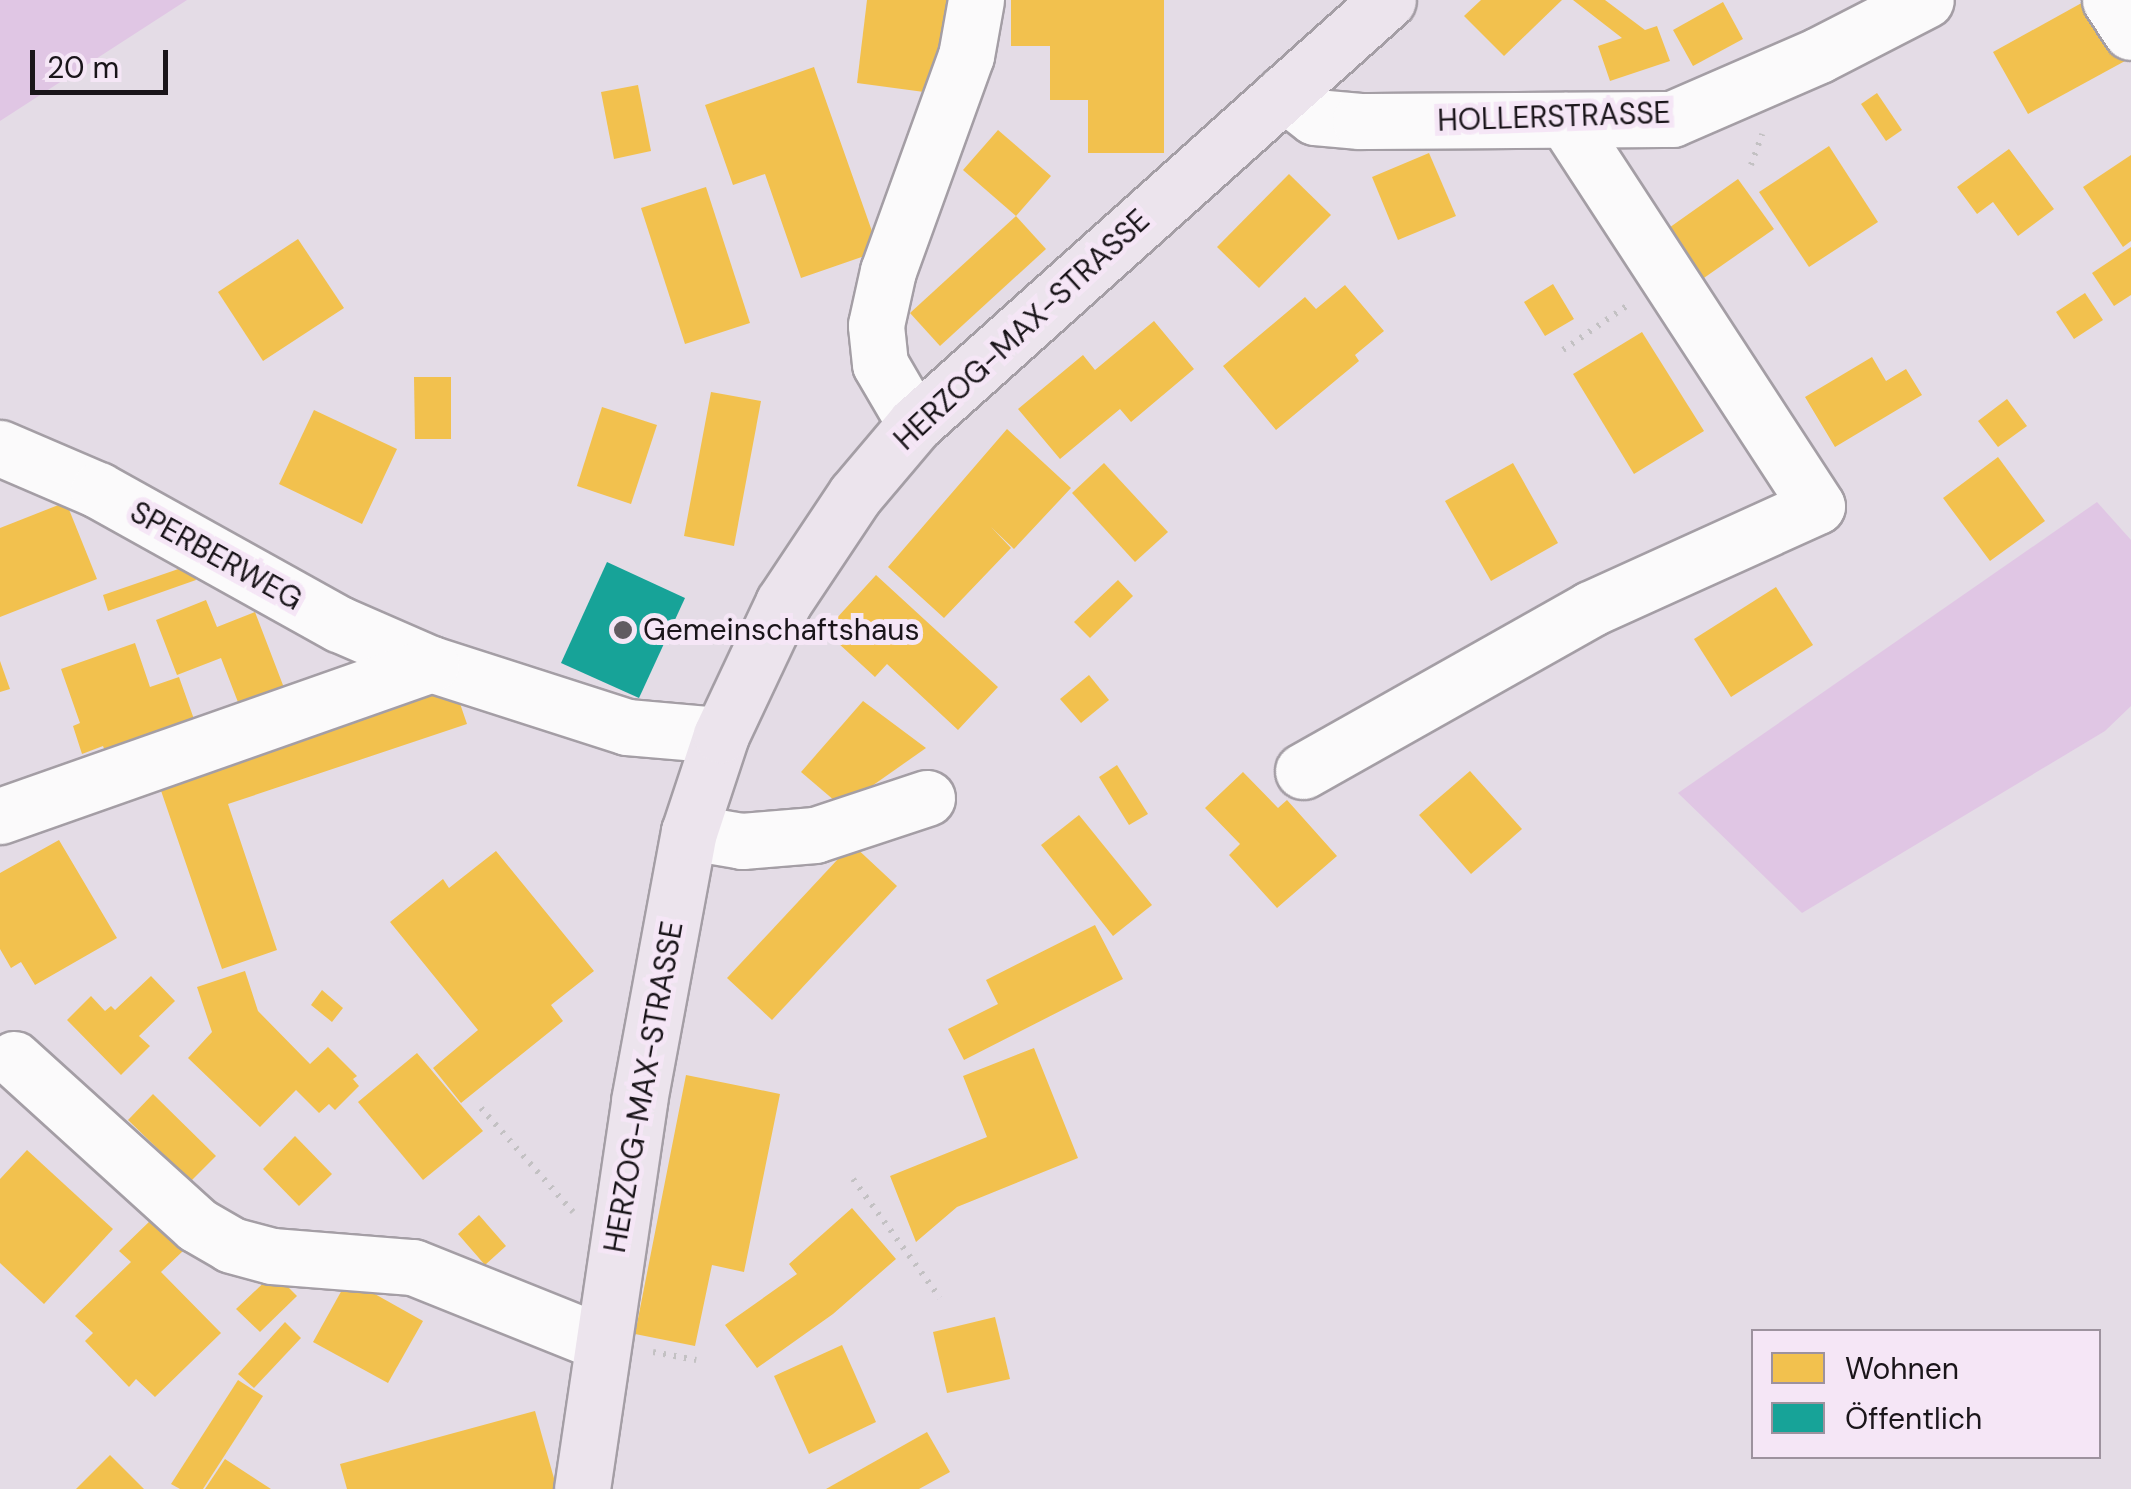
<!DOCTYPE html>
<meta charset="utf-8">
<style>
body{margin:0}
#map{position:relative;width:2131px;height:1489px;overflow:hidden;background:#e4dce6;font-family:"DM Sans",sans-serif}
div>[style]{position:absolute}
.green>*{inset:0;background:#e0c6e4}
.homes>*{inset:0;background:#f2c14e}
.public>*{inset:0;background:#17a398}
.path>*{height:6px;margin-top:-3px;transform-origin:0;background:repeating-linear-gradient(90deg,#c3c1c3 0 2.5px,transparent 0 10.5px)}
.roads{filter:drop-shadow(2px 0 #a49ea5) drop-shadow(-2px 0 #a49ea5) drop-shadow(0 2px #a49ea5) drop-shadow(0 -2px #a49ea5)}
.minor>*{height:55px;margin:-27.5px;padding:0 27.5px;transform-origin:27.5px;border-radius:27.5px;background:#fbfafb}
.major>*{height:55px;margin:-27.5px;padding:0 27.5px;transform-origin:27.5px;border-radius:27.5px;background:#ece4ed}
.dots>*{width:28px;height:28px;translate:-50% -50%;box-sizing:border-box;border:5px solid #f5e6f6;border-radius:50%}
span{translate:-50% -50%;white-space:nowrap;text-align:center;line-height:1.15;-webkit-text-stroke:10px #f5e6f6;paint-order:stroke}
.street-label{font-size:30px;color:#1a151a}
.poi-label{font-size:30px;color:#1a151a}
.left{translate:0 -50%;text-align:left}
.legend{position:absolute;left:1751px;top:1329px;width:350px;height:130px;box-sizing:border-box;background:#f5e6f6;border:2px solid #9d929e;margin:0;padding:12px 18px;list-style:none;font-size:30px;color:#1a151a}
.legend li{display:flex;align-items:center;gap:20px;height:50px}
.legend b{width:50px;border:2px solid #9d929e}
.scale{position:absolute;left:30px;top:50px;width:138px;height:45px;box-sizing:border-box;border:5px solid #1a151a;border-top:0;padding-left:12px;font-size:30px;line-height:35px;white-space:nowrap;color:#1a151a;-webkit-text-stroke:8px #f5e6f6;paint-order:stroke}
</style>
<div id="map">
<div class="green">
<div style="clip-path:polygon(0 0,187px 0,0 121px)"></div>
<div style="clip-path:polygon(2097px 502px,2131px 540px,2131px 706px,2105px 731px,1802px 913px,1678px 793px)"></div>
</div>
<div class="homes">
<div style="clip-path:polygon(867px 0,951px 0,939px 94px,857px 83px)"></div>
<div style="clip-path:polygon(1011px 0,1164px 0,1164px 153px,1088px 153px,1088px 100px,1050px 100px,1050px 46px,1011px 46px)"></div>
<div style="clip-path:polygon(1481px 0,1562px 0,1504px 56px,1464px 16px)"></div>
<div style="clip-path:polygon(1573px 0,1605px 0,1645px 30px,1657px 26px,1670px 61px,1610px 81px,1598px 46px,1622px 38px)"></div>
<div style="clip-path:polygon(2087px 0,2125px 61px,2028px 114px,1993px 52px)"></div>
<div style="clip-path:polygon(1723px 2px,1743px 39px,1693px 66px,1673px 30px)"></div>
<div style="clip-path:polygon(814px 67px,879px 251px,801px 278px,765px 174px,733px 185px,705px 105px)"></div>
<div style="clip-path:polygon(638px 85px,651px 151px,614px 159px,601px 92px)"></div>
<div style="clip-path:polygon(1877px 93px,1902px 130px,1886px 141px,1861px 104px)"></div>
<div style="clip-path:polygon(998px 130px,1051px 176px,1016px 216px,963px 170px)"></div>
<div style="clip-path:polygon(1829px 146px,1878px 222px,1809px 267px,1759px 192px)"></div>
<div style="clip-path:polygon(2009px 149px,2054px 209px,2018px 236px,1993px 202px,1977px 214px,1957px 187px)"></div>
<div style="clip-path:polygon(1429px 153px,1456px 216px,1398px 240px,1372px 177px)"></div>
<div style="clip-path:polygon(2131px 155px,2131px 241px,2123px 247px,2083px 187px)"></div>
<div style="clip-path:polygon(1289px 174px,1331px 215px,1259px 288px,1217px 247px)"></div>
<div style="clip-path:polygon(1738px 179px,1774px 229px,1701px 280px,1666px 230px)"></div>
<div style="clip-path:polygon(706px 187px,750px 323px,685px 344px,641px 208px)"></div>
<div style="clip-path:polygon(1016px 216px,1046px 249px,940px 346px,910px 313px)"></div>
<div style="clip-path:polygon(298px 239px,344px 308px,263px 361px,218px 292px)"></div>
<div style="clip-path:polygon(2131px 247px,2131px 295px,2114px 306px,2092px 273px)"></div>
<div style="clip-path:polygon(1553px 284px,1574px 319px,1545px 336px,1524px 302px)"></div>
<div style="clip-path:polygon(1345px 285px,1384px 331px,1355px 355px,1359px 361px,1276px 430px,1223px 366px,1305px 297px,1316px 309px)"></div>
<div style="clip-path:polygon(2085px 293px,2103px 320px,2074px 339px,2056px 312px)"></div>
<div style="clip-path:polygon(1154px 321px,1194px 369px,1131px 422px,1120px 409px,1060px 459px,1018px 409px,1083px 355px,1095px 370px)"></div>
<div style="clip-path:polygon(1642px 332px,1704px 431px,1634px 474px,1573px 374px)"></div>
<div style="clip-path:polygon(1872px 357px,1886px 381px,1906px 369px,1922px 395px,1835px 447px,1805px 397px)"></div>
<div style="clip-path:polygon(414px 377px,451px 377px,451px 439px,415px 439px)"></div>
<div style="clip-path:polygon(711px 392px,761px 401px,734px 546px,684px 536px)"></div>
<div style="clip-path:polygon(2007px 399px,2027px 426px,1998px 447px,1978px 421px)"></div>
<div style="clip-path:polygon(602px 407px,657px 425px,631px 504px,577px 486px)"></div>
<div style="clip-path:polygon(314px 410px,397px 449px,362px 524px,279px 484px)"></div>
<div style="clip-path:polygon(1007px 429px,1071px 488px,1014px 549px,991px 527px,1011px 548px,944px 618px,888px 567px)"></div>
<div style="clip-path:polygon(1998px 457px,2045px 521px,1990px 561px,1943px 498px)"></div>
<div style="clip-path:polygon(1104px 463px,1168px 532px,1135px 562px,1072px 493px)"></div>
<div style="clip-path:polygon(1513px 463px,1558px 543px,1491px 581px,1445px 501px)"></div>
<div style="clip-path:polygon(66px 502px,97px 579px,0 617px,0 528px)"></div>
<div style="clip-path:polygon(190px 565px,196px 580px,108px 611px,103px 595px)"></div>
<div style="clip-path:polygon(876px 575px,998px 687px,958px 730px,887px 664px,875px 677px,825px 631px)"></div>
<div style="clip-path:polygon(1118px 580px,1133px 596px,1090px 638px,1074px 622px)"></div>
<div style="clip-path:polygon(1776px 587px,1813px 645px,1731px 697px,1694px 639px)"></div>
<div style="clip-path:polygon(206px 600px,217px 627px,255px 612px,286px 693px,241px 710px,221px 658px,177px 675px,156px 620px)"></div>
<div style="clip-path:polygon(135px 643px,150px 687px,179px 677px,195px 722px,108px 759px,103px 746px,82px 754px,73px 726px,80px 723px,61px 669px)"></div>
<div style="clip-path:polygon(0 661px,10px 689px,0 692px)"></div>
<div style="clip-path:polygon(1089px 675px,1109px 700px,1081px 723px,1060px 699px)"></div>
<div style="clip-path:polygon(452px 680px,467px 724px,228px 804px,277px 950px,222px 969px,157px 779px)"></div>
<div style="clip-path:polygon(863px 701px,926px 748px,842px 807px,801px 772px)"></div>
<div style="clip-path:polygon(1117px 765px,1148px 814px,1129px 825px,1099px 777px)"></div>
<div style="clip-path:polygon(1470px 771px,1522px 829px,1471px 874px,1419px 815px)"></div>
<div style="clip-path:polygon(1243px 772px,1278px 808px,1287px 800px,1337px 856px,1277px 908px,1229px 855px,1240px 844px,1205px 808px)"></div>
<div style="clip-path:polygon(1079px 815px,1152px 905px,1113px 936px,1041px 845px)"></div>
<div style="clip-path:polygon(59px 840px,117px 938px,35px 985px,21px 962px,11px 968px,0 949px,0 873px)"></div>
<div style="clip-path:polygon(852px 844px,897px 886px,772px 1020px,727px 978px)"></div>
<div style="clip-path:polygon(496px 851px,594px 971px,551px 1005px,563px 1021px,461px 1103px,433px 1068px,478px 1030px,390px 922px,443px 879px,449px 888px)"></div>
<div style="clip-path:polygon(1095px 925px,1123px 979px,964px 1060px,948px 1029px,998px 1004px,986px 980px)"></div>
<div style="clip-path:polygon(245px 971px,258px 1011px,310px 1064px,328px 1047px,357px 1076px,353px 1079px,359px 1086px,335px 1110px,329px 1104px,319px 1113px,296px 1090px,260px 1127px,188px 1058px,212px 1032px,197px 987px)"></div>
<div style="clip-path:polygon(151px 976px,175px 1001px,139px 1036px,150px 1046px,121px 1075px,67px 1020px,91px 996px,105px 1011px,111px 1006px,115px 1010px)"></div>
<div style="clip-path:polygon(322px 990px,343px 1008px,332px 1022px,311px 1005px)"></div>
<div style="clip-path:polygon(1034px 1048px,1078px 1158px,957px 1207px,916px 1242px,890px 1176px,987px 1137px,963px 1076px)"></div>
<div style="clip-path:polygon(417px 1053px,483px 1131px,423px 1180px,358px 1102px)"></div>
<div style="clip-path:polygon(686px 1075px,780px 1094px,744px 1272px,712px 1265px,695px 1346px,635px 1334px)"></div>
<div style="clip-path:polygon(153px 1094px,216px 1156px,191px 1181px,128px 1120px)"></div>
<div style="clip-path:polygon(295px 1136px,332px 1174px,299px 1206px,263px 1169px)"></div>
<div style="clip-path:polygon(27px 1150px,113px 1229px,44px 1304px,0 1263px,0 1179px)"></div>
<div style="clip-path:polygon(852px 1208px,896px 1259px,833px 1314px,757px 1368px,725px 1325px,797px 1274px,789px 1264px)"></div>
<div style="clip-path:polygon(479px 1215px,506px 1246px,485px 1265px,458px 1234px)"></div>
<div style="clip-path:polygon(153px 1218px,184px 1250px,161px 1272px,221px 1333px,155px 1397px,136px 1379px,129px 1387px,85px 1341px,93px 1333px,75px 1316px,131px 1262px,119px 1251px)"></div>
<div style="clip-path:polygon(274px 1273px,297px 1296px,260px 1332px,236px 1309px)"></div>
<div style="clip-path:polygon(348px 1279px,423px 1321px,388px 1383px,313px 1342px)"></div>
<div style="clip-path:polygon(995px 1317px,1010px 1379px,947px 1393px,933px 1332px)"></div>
<div style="clip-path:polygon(285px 1322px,301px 1338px,254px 1388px,238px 1374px)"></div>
<div style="clip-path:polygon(842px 1345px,876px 1422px,809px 1454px,774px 1376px)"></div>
<div style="clip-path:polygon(238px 1380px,263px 1396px,203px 1489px,180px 1489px,171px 1484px)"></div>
<div style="clip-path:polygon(535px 1411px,557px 1489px,347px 1489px,340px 1464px)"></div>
<div style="clip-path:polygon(927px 1432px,950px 1472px,919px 1489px,826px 1489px)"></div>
<div style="clip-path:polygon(110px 1455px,144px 1489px,76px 1489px)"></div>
<div style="clip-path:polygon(225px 1459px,271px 1489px,205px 1489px)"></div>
</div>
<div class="public">
<div style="clip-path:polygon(607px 562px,685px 598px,639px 698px,561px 663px)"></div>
</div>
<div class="path">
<div style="left:1751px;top:165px;width:33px;rotate:-70deg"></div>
<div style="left:1563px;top:350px;width:79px;rotate:-34.7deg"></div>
<div style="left:481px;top:1108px;width:139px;rotate:48.5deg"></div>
<div style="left:853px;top:1179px;width:147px;rotate:53.8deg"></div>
<div style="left:653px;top:1352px;width:44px;rotate:10.5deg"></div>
</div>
<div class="roads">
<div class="minor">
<div style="left:2110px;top:0;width:38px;rotate:57deg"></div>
<div style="left:1284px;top:93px;width:39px;rotate:38deg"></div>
<div style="left:1315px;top:117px;width:45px;rotate:5.1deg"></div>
<div style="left:1360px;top:121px;width:312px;rotate:-0.4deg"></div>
<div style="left:1672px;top:119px;width:160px;rotate:-23.5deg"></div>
<div style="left:1819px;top:55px;width:120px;rotate:-27.2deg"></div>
<div style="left:915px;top:424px;width:69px;rotate:-120.3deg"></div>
<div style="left:880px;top:364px;width:39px;rotate:-96deg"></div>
<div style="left:876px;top:325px;width:55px;rotate:-77.5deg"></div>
<div style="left:888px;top:271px;width:229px;rotate:-70.1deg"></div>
<div style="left:966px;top:56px;width:57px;rotate:-79.9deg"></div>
<div style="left:0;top:448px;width:107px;rotate:23.2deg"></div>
<div style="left:98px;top:490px;width:276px;rotate:29.1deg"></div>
<div style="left:339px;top:624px;width:100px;rotate:23.5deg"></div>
<div style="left:431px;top:664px;width:206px;rotate:17.8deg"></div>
<div style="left:627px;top:727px;width:94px;rotate:4.9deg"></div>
<div style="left:1303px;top:771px;width:330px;rotate:-29.4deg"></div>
<div style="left:1590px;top:609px;width:249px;rotate:-24.4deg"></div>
<div style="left:1817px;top:506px;width:461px;rotate:-123.1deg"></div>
<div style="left:0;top:816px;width:457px;rotate:-19.4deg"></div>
<div style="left:689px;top:832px;width:54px;rotate:9.6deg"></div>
<div style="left:742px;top:841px;width:73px;rotate:-4.7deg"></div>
<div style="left:815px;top:835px;width:118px;rotate:-18.3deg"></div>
<div style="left:14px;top:1059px;width:247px;rotate:42.2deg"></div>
<div style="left:197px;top:1225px;width:39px;rotate:30deg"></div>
<div style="left:231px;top:1245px;width:42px;rotate:15deg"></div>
<div style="left:272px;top:1256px;width:141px;rotate:4.5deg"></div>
<div style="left:413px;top:1267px;width:204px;rotate:21.9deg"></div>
</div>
<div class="major">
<div style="left:582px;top:1489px;width:392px;rotate:-81.6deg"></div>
<div style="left:639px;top:1101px;width:274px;rotate:-79.5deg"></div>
<div style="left:689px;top:832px;width:102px;rotate:-71.7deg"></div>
<div style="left:721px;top:735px;width:146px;rotate:-64.8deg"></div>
<div style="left:783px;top:603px;width:130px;rotate:-56.3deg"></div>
<div style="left:855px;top:495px;width:93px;rotate:-49.8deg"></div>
<div style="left:915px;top:424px;width:635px;rotate:-41.87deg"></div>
</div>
</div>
<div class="dots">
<div style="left:623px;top:630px;background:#615b61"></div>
</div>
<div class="street-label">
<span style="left:1554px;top:117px;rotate:-2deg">HOLLERSTRASSE</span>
<span style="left:1022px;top:330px;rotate:-43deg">HERZOG-MAX-STRASSE</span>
<span style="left:216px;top:556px;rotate:29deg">SPERBERWEG</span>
<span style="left:644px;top:1087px;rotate:-80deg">HERZOG-MAX-STRASSE</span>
</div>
<div class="poi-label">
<span class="left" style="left:643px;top:630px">Gemeinschaftshaus</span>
</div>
<ul class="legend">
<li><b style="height:28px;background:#f2c14e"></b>Wohnen</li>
<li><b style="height:28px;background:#17a398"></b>Öffentlich</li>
</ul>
<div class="scale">20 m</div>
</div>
